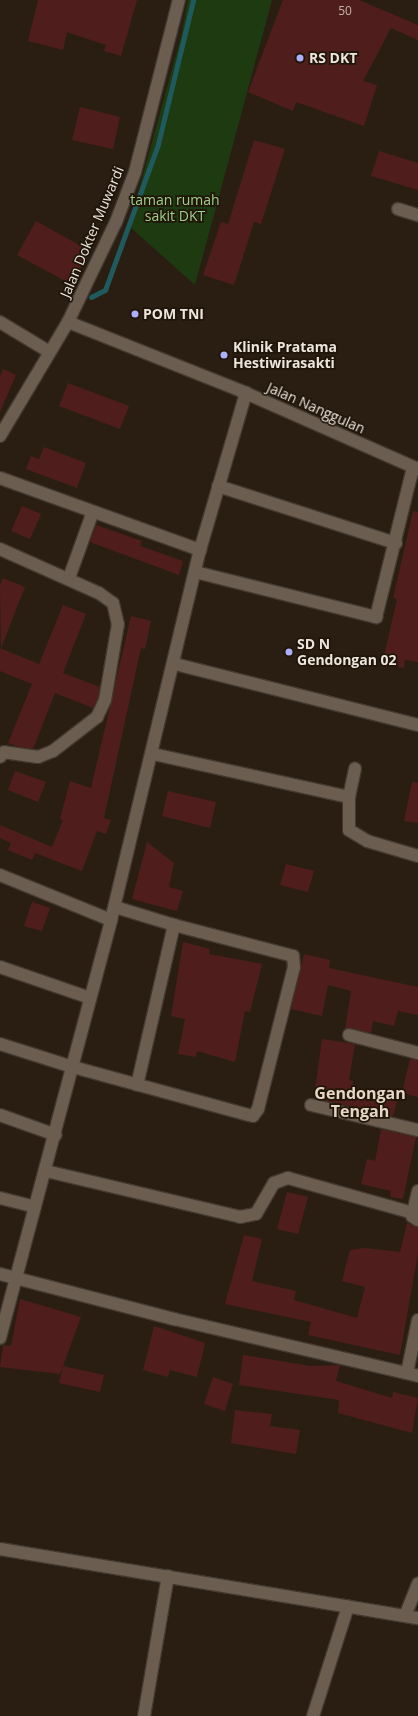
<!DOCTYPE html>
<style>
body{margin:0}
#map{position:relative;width:418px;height:1716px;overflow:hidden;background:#2a1e12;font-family:"Open Sans",sans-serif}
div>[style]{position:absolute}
.green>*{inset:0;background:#1e3a10}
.stream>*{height:5px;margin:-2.5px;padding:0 2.5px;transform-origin:2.5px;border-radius:2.5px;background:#1f5b5e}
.building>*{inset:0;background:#4f1e1c}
.roads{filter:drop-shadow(1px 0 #423931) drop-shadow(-1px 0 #423931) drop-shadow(0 1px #423931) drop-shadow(0 -1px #423931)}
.street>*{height:12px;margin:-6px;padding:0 6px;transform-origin:6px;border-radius:6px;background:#6b5d4f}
.secondary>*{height:12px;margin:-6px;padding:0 6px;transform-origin:6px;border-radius:6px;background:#6b5d4f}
.dots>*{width:11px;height:11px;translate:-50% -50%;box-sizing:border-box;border:2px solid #201509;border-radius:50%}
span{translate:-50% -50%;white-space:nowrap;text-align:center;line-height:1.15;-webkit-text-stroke:3.5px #201509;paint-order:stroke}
.number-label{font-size:12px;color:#c6b3ad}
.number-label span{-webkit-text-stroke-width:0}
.poi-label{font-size:14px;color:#ede5dd;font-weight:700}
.left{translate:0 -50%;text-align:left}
.park-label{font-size:14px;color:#a0d08b}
.street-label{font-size:14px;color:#ede5dd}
.quarter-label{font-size:16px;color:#e6d6c6;font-weight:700}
</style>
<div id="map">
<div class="green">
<div style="clip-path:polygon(188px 0,272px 0,195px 285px,129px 226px,181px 37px)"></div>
</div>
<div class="stream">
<div style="left:91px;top:297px;width:16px;rotate:-27deg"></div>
<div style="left:105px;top:290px;width:155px;rotate:-70deg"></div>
<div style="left:158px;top:144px;width:148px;rotate:-76.3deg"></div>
</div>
<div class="building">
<div style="clip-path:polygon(38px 0,137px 0,121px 56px,104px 51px,106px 45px,67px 32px,63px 50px,28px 41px)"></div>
<div style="clip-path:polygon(283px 0,359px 0,418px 25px,418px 40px,391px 28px,363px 81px,377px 85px,364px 126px,296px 102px,293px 111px,248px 92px)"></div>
<div style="clip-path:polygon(80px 107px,120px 117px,113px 149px,72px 140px)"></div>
<div style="clip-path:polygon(254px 140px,285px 149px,261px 224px,254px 222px,234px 285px,203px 275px,221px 222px,228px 224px)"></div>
<div style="clip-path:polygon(379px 151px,418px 163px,418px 190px,371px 176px)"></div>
<div style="clip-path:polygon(36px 221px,90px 251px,71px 284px,17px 255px)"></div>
<div style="clip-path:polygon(3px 369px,16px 375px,0 412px,0 376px)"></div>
<div style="clip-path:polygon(68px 383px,129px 406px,120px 429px,59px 406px)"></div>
<div style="clip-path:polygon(44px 447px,86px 463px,77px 488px,26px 469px,31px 456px,39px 459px)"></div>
<div style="clip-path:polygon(22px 506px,41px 514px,30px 539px,11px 531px)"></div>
<div style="clip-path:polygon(413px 511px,418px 512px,418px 662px,405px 660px,404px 668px,382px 664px,397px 599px,393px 598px)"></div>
<div style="clip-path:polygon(96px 525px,142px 541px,140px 546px,183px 561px,179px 575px,90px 542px)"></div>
<div style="clip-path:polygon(3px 578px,25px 587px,1px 648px,0 585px)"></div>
<div style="clip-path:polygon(63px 605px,86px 614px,63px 673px,100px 687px,98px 698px,93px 708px,55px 693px,33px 749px,19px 747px,8px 743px,32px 684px,0 671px,0 648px,39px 664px)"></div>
<div style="clip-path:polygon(131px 616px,151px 621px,145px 649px,141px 648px,104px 818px,111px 820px,106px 834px,97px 831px,82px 871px,35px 853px,32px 860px,8px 850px,11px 843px,0 838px,0 825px,52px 847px,63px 820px,60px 819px,70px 781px,91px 788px)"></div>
<div style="clip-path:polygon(15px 771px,46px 782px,38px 802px,8px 790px)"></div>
<div style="clip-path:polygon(412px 782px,418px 783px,418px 823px,404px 821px)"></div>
<div style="clip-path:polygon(168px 791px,216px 802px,210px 828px,162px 816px)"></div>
<div style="clip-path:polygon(147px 842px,174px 863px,169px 887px,183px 891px,177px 911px,132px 899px)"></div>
<div style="clip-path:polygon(286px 864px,314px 871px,308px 892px,280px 885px)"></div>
<div style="clip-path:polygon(32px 902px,50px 908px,42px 931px,24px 926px)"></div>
<div style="clip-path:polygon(183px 942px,210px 949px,209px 954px,262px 964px,250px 1012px,245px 1011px,235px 1062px,197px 1051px,196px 1057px,178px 1054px,185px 1019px,171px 1016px)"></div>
<div style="clip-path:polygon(304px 954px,330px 960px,329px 968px,418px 987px,418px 1015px,398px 1011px,394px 1026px,373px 1021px,371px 1033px,345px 1029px,351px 991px,328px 985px,322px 1016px,291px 1009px)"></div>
<div style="clip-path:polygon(322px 1039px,355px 1044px,349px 1080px,353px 1081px,352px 1088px,397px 1102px,393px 1116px,314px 1098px)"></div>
<div style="clip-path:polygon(410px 1059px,418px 1060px,418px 1097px,402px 1093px)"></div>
<div style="clip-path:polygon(381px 1129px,416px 1137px,403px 1199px,390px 1197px,391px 1191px,361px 1184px,367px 1159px,375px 1161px)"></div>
<div style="clip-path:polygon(287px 1192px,308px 1197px,298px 1234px,277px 1229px)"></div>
<div style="clip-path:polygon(407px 1223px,418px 1227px,418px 1253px,400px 1355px,308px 1335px,311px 1322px,225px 1304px,244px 1235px,262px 1239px,252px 1281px,296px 1291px,294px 1300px,357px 1318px,365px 1287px,342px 1281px,350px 1250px,365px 1248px,400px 1252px)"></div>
<div style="clip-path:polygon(20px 1299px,81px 1317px,60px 1374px,0 1367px,3px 1345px,11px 1346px)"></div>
<div style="clip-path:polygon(154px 1326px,205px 1343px,197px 1377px,170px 1370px,168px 1377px,143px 1370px)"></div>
<div style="clip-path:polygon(243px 1355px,311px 1366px,340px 1365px,336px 1381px,392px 1398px,393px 1392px,418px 1398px,412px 1433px,338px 1413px,339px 1400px,239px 1385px)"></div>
<div style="clip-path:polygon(63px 1366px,104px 1375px,100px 1392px,59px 1383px)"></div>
<div style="clip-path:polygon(213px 1377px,233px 1384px,225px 1411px,204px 1404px)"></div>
<div style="clip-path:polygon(235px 1410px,272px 1414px,270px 1426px,300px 1430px,296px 1454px,231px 1443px)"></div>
</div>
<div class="roads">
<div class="street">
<div style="left:398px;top:209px;width:21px;rotate:17deg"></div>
<div style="left:0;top:322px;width:56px;rotate:31.1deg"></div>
<div style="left:0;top:478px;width:213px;rotate:19.8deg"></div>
<div style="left:218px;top:486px;width:187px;rotate:17.8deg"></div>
<div style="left:0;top:549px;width:108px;rotate:24deg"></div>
<div style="left:99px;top:593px;width:17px;rotate:36deg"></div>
<div style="left:113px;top:603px;width:22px;rotate:77deg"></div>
<div style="left:118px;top:624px;width:77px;rotate:99.7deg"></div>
<div style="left:105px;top:700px;width:19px;rotate:115deg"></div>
<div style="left:97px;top:717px;width:56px;rotate:142.3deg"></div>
<div style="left:53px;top:751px;width:16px;rotate:158deg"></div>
<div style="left:38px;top:757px;width:34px;rotate:-172deg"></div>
<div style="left:4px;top:752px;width:6px;rotate:129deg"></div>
<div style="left:195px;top:572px;width:187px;rotate:14deg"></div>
<div style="left:376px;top:617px;width:154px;rotate:-76.1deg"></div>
<div style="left:69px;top:578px;width:68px;rotate:-70.2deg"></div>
<div style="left:175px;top:664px;width:251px;rotate:14.1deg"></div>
<div style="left:153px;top:754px;width:201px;rotate:12.4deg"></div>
<div style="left:349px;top:797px;width:29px;rotate:-78deg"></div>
<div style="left:349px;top:797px;width:33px;rotate:90deg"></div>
<div style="left:349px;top:830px;width:21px;rotate:31deg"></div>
<div style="left:367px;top:841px;width:53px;rotate:16.4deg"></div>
<div style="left:0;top:875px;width:120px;rotate:22.1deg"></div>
<div style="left:111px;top:920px;width:381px;rotate:-76.5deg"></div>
<div style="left:200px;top:550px;width:164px;rotate:-73.7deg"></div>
<div style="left:115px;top:907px;width:62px;rotate:17deg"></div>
<div style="left:0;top:967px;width:95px;rotate:19deg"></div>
<div style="left:349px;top:1035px;width:71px;rotate:14.6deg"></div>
<div style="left:0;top:1044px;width:77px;rotate:17.5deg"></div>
<div style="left:73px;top:1067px;width:182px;rotate:15.3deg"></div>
<div style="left:249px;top:1115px;width:4px;rotate:14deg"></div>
<div style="left:253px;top:1116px;width:9px;rotate:-54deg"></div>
<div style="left:258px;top:1109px;width:146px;rotate:-75.8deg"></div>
<div style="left:294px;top:967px;width:11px;rotate:-95deg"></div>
<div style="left:293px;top:956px;width:123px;rotate:-165.4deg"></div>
<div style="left:174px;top:925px;width:164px;rotate:103deg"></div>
<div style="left:311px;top:1105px;width:110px;rotate:13.2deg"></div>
<div style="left:0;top:1115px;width:59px;rotate:19.7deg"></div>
<div style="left:46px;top:1171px;width:199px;rotate:13.3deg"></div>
<div style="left:240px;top:1217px;width:16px;rotate:-11deg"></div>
<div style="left:256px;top:1214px;width:36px;rotate:-60deg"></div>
<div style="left:274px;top:1183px;width:15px;rotate:-20deg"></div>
<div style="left:288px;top:1178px;width:130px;rotate:15.6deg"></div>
<div style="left:418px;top:1191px;width:26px;rotate:103deg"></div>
<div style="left:412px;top:1216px;width:7px;rotate:34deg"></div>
<div style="left:0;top:1198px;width:36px;rotate:14deg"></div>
<div style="left:0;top:1274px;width:180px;rotate:14.5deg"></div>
<div style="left:174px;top:1319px;width:251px;rotate:13.1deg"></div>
<div style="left:0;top:1338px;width:432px;rotate:-75.1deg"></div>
<div style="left:407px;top:1373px;width:54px;rotate:-78.3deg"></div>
<div style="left:0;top:1549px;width:424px;rotate:9.4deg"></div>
<div style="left:405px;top:1616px;width:35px;rotate:-68deg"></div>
<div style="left:144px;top:1716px;width:142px;rotate:-80.3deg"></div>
<div style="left:313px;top:1716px;width:115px;rotate:-72.3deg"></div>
</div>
<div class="secondary">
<div style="left:68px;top:322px;width:186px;rotate:21.7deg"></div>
<div style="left:241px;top:391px;width:193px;rotate:23.8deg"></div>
<div style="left:0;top:436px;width:133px;rotate:-59.2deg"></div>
<div style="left:68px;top:322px;width:111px;rotate:-64.4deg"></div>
<div style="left:116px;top:222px;width:53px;rotate:-69.2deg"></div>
<div style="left:135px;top:172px;width:178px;rotate:-75.7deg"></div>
</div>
</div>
<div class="dots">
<div style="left:300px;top:58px;background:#adaffb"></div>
<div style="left:135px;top:314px;background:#adaffb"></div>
<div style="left:224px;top:355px;background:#adaffb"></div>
<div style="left:289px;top:652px;background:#adaffb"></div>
</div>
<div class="number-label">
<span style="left:345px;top:11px">50</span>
</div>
<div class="poi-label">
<span class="left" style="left:309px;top:58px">RS DKT</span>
<span class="left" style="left:143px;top:314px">POM TNI</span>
<span class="left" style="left:233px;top:355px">Klinik Pratama<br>Hestiwirasakti</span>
<span class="left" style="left:297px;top:652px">SD N<br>Gendongan 02</span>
</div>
<div class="park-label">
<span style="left:175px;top:208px">taman rumah<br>sakit DKT</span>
</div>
<div class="street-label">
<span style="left:92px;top:232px;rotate:-67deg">Jalan Dokter Muwardi</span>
<span style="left:316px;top:408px;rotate:24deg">Jalan Nanggulan</span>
</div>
<div class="quarter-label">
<span style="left:360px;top:1102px">Gendongan<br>Tengah</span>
</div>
</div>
